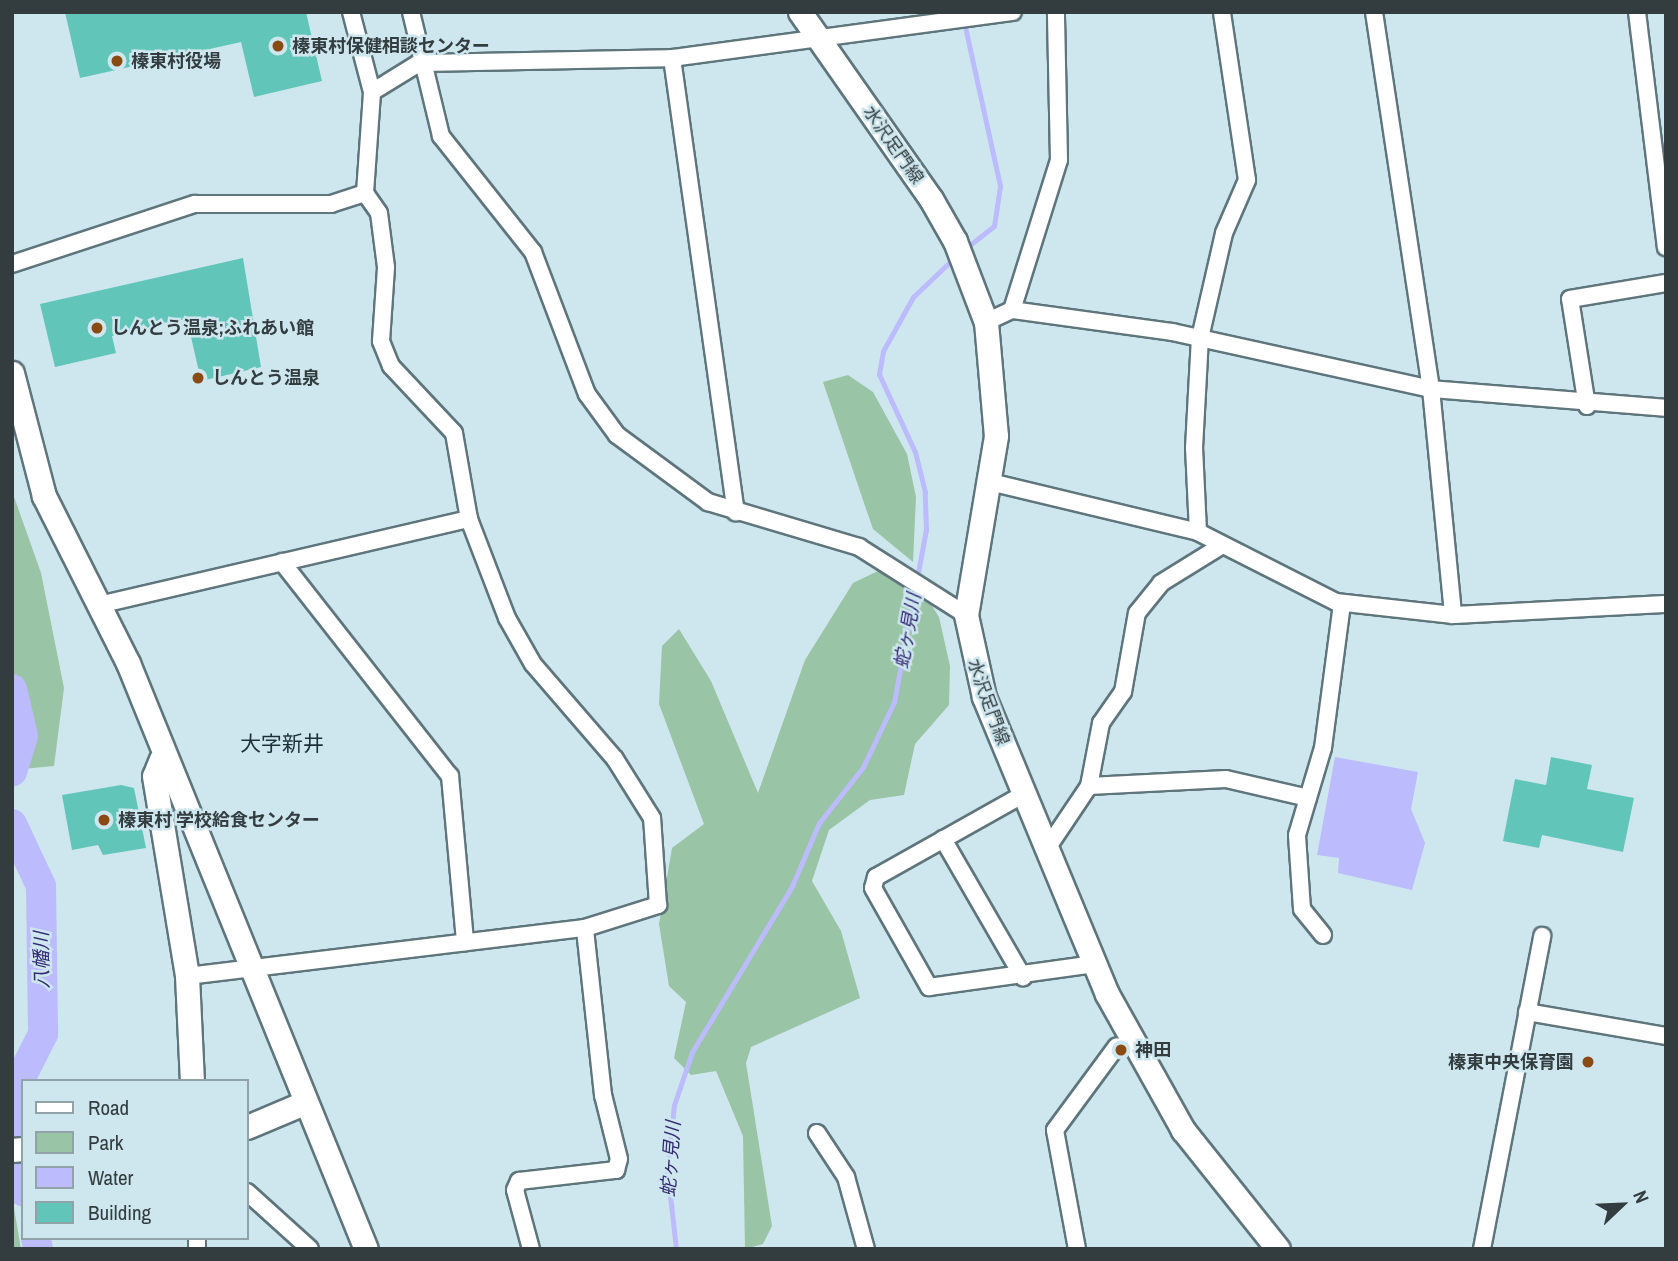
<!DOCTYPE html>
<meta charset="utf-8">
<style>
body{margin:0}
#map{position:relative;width:1678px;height:1261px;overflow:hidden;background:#cee7ee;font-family:"Archivo Narrow","Noto Sans JP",sans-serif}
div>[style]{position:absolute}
.green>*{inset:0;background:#99c4a5}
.water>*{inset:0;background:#bbbbfe}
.stream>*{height:5px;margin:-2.5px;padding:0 2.5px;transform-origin:2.5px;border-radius:2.5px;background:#bbbbfe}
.river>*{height:30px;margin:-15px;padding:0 15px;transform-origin:15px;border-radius:15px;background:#bbbbfe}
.building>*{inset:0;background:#62c5ba}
.roads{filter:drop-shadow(2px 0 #5f757c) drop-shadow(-2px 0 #5f757c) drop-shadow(0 2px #5f757c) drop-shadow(0 -2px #5f757c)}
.street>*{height:16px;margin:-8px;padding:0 8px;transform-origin:8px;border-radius:8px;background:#fff}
.secondary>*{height:23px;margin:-11.5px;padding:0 11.5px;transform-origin:11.5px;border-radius:11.5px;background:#fff}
.dots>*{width:19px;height:19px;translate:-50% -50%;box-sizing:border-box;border:4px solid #cee7ee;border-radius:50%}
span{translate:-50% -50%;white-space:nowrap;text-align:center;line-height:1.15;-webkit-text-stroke:5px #cee7ee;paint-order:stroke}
.poi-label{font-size:18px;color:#333d40;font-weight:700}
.left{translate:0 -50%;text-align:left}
.right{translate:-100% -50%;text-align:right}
.street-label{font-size:18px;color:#333d40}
.water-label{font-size:19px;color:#342975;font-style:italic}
.quarter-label{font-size:21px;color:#1c3036}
.frame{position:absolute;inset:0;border:14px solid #333d40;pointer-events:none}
.legend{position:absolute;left:21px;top:1079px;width:228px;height:161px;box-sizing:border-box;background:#cee7ee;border:2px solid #90a3a8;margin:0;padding:9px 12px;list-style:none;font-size:21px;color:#333d40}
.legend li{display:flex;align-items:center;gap:14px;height:35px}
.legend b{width:35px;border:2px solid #90a3a8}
.north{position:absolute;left:1587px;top:1170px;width:70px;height:70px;-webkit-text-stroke:5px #cee7ee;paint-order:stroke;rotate:67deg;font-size:19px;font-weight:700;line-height:28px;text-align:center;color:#333d40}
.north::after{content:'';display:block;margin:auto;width:24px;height:32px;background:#333d40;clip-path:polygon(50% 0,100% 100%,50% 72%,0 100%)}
</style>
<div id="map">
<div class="green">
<div style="clip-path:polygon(848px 375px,873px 392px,907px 454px,916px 497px,913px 562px,873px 529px,864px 503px,823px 382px)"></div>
<div style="clip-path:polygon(12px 491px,41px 573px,64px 688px,54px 766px,12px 770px)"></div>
<div style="clip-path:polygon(878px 571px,927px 598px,939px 617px,950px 666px,949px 705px,915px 744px,904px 795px,870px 800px,829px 830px,812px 881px,841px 931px,860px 998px,751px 1047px,746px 1063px,772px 1226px,763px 1244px,745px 1249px,743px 1136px,716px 1071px,691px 1075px,674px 1058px,686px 1002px,669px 986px,659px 924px,672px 848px,704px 824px,659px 704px,662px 646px,679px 629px,711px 681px,758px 793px,805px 660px,853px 583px)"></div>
<div style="clip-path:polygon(12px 1196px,21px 1249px,12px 1249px)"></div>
</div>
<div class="water">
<div style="clip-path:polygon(1335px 757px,1418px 772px,1411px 809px,1425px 843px,1412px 890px,1338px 873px,1339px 858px,1317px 855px)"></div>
</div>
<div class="stream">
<div style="left:964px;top:22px;width:168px;rotate:77.6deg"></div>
<div style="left:1000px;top:186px;width:40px;rotate:98.5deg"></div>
<div style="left:994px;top:226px;width:37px;rotate:142deg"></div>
<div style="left:676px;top:1249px;width:81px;rotate:-96.4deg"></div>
<div style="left:667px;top:1169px;width:64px;rotate:-83.8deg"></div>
<div style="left:674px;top:1105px;width:56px;rotate:-71.2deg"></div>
<div style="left:692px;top:1052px;width:194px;rotate:-58.9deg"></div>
<div style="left:792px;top:886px;width:69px;rotate:-66.8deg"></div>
<div style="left:819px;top:823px;width:71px;rotate:-51.8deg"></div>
<div style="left:863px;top:767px;width:72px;rotate:-64.5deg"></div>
<div style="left:894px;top:702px;width:175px;rotate:-79.5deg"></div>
<div style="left:926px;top:530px;width:38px;rotate:-92deg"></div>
<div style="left:925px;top:492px;width:41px;rotate:-104deg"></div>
<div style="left:915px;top:452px;width:86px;rotate:-114.8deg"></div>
<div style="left:879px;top:374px;width:23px;rotate:-80deg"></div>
<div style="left:883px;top:351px;width:62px;rotate:-60.9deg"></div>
<div style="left:913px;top:297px;width:58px;rotate:-43.6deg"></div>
</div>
<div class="river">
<div style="left:12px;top:689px;width:48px;rotate:76.8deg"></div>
<div style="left:23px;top:736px;width:37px;rotate:107deg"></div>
<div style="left:12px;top:824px;width:68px;rotate:64.9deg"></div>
<div style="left:41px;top:886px;width:148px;rotate:89.2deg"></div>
<div style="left:43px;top:1034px;width:68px;rotate:116.9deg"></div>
<div style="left:12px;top:1115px;width:77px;rotate:81.8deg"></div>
<div style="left:36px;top:1238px;width:11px;rotate:80deg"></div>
</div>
<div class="building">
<div style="clip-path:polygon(65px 12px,306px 12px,322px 81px,254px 97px,241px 42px,80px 78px)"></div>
<div style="clip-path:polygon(243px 258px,261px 367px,201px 381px,187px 319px,112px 336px,116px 353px,55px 367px,40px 304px)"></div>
<div style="clip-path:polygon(1551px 757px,1592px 765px,1587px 789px,1634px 798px,1623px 852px,1542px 835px,1539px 848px,1503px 841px,1515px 779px,1546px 785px)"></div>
<div style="clip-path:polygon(121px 785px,134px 788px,146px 848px,103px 855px,98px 845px,72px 850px,62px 795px)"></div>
</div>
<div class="roads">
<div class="street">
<div style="left:411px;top:12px;width:128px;rotate:76.4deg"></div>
<div style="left:441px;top:136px;width:148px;rotate:51.6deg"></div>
<div style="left:533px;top:252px;width:152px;rotate:69.2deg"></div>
<div style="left:587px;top:394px;width:51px;rotate:53.8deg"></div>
<div style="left:617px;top:435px;width:113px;rotate:36.4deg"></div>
<div style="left:708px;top:502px;width:158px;rotate:16.6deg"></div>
<div style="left:859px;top:547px;width:127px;rotate:32.4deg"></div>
<div style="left:1374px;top:12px;width:381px;rotate:81.4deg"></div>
<div style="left:1431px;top:389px;width:227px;rotate:84.4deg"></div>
<div style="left:1637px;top:12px;width:237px;rotate:83deg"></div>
<div style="left:672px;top:58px;width:459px;rotate:82deg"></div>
<div style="left:372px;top:92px;width:55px;rotate:-31.7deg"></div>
<div style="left:419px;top:63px;width:253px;rotate:-1.1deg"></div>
<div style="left:672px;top:58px;width:344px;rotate:-7.7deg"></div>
<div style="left:12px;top:264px;width:193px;rotate:-18.2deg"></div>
<div style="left:195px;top:204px;width:136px"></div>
<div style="left:331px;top:204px;width:36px;rotate:-18deg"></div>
<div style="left:365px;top:193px;width:101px;rotate:-86deg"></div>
<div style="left:372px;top:92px;width:83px;rotate:-104.7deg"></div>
<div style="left:1012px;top:310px;width:157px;rotate:-72.6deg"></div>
<div style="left:1059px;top:160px;width:148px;rotate:-91.2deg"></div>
<div style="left:986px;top:322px;width:29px;rotate:-25deg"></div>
<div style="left:1012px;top:310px;width:162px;rotate:7.8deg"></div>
<div style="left:1172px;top:332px;width:265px;rotate:12.4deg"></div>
<div style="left:1431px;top:389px;width:236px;rotate:4.6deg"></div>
<div style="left:1587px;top:406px;width:108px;rotate:-99deg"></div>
<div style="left:1570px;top:299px;width:97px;rotate:-9.5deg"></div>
<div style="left:990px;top:482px;width:214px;rotate:13.5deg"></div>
<div style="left:1198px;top:532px;width:155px;rotate:26.9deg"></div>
<div style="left:1336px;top:602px;width:118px;rotate:6.3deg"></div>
<div style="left:1453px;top:615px;width:213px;rotate:-3deg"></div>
<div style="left:1198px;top:532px;width:84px;rotate:-92.7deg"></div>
<div style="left:1194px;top:448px;width:110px;rotate:-86.9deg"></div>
<div style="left:1200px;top:338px;width:108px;rotate:-77.1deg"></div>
<div style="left:1224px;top:233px;width:58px;rotate:-66.5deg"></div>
<div style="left:1247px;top:180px;width:170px;rotate:-98.5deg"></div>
<div style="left:282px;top:562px;width:272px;rotate:51.9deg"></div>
<div style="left:450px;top:776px;width:167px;rotate:84.8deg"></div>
<div style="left:99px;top:605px;width:380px;rotate:-13.1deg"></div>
<div style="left:1089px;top:786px;width:137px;rotate:-2.9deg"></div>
<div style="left:1226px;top:779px;width:84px;rotate:13deg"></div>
<div style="left:1024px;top:794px;width:170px;rotate:150.7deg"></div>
<div style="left:876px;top:877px;width:11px;rotate:105deg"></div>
<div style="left:873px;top:888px;width:114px;rotate:60.5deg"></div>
<div style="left:929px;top:987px;width:167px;rotate:-7.9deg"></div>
<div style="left:943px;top:839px;width:160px;rotate:59.9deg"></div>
<div style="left:1046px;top:850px;width:77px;rotate:-56.1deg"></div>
<div style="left:1089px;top:786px;width:64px;rotate:-79.2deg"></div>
<div style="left:1101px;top:723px;width:38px;rotate:-55deg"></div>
<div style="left:1123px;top:692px;width:80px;rotate:-80deg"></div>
<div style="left:1137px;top:613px;width:38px;rotate:-51deg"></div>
<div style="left:1161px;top:583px;width:70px;rotate:-31.7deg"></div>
<div style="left:1323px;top:935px;width:33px;rotate:-129deg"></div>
<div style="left:1302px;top:909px;width:74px;rotate:-93.9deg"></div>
<div style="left:1297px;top:835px;width:91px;rotate:-73.4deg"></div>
<div style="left:1323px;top:748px;width:146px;rotate:-82.5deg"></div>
<div style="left:187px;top:976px;width:401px;rotate:-6.9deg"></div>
<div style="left:585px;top:928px;width:77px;rotate:-17.5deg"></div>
<div style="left:658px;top:905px;width:87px;rotate:-93.9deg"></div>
<div style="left:652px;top:818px;width:70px;rotate:-122.1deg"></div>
<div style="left:615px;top:759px;width:125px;rotate:-130.8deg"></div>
<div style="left:533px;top:664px;width:53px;rotate:-119.5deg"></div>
<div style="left:507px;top:618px;width:106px;rotate:-111deg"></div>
<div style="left:469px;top:519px;width:87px;rotate:-99.9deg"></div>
<div style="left:454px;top:433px;width:92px;rotate:-133.2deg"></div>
<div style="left:391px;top:366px;width:27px;rotate:-112deg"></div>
<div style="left:381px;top:341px;width:74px;rotate:-86.1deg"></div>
<div style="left:386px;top:267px;width:54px;rotate:-97.4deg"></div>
<div style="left:379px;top:213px;width:24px;rotate:-125deg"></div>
<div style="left:1527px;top:1012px;width:141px;rotate:9.8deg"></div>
<div style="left:817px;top:1133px;width:53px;rotate:56.6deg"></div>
<div style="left:846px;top:1177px;width:75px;rotate:74.5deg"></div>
<div style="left:247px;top:1192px;width:85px;rotate:42.1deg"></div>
<div style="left:197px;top:1249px;width:11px;rotate:-90deg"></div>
<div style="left:531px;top:1249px;width:61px;rotate:-105.2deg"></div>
<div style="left:515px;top:1190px;width:10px;rotate:-66deg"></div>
<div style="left:519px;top:1181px;width:98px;rotate:-6.5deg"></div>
<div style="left:616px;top:1170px;width:11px;rotate:-75deg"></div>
<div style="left:619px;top:1159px;width:66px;rotate:-104deg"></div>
<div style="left:603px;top:1095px;width:168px;rotate:-96.2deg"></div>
<div style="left:1077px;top:1249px;width:121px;rotate:-100.5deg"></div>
<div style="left:1055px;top:1130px;width:104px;rotate:-53.6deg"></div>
<div style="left:1482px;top:1249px;width:319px;rotate:-79.1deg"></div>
</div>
<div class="secondary">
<div style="left:800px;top:12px;width:228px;rotate:55deg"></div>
<div style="left:931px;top:199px;width:48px;rotate:60.3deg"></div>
<div style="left:955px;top:241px;width:87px;rotate:69.1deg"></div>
<div style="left:986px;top:322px;width:114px;rotate:85deg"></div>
<div style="left:996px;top:436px;width:181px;rotate:99.5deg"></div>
<div style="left:966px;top:615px;width:84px;rotate:77.6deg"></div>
<div style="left:984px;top:697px;width:321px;rotate:67.5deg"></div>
<div style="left:1107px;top:994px;width:156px;rotate:60.8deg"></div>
<div style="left:1183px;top:1130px;width:152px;rotate:51.4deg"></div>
<div style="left:12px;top:373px;width:127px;rotate:75.4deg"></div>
<div style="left:44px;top:496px;width:187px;rotate:63.3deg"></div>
<div style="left:128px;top:663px;width:632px;rotate:67.9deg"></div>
<div style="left:161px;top:759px;width:18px;rotate:112deg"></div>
<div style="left:154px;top:776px;width:203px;rotate:80.6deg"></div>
<div style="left:187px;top:976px;width:105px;rotate:87.3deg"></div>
<div style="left:247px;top:1127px;width:62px;rotate:-22.8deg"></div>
<div style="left:12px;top:1150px;width:11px;rotate:-5deg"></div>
</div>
</div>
<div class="dots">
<div style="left:278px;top:46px;background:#8a4a13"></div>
<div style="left:117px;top:61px;background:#8a4a13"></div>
<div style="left:97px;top:328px;background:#8a4a13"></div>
<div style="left:198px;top:378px;background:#8a4a13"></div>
<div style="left:104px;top:820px;background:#8a4a13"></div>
<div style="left:1121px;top:1050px;background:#8a4a13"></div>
<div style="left:1588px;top:1062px;background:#8a4a13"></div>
</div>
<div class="poi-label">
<span class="left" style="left:292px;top:46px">榛東村保健相談センター</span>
<span class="left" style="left:131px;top:61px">榛東村役場</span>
<span class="left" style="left:111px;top:328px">しんとう温泉;ふれあい館</span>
<span class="left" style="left:212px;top:378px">しんとう温泉</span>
<span class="left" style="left:118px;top:820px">榛東村 学校給食センター</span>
<span class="left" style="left:1135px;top:1050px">神田</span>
<span class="right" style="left:1574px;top:1062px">榛東中央保育園</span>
</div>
<div class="street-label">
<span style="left:893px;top:145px;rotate:55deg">水沢足門線</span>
<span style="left:988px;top:702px;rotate:70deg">水沢足門線</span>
</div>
<div class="water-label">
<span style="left:908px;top:631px;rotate:-80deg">蛇ヶ見川</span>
<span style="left:42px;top:960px;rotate:-91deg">八幡川</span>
<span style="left:671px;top:1159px;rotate:-86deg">蛇ヶ見川</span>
</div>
<div class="quarter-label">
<span style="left:282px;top:744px">大字新井</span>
</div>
<div class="frame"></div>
<ul class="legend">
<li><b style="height:9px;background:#fff"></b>Road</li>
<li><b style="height:19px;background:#99c4a5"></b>Park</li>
<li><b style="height:19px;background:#bbbbfe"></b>Water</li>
<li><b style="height:19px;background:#62c5ba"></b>Building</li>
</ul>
<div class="north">N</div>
</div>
